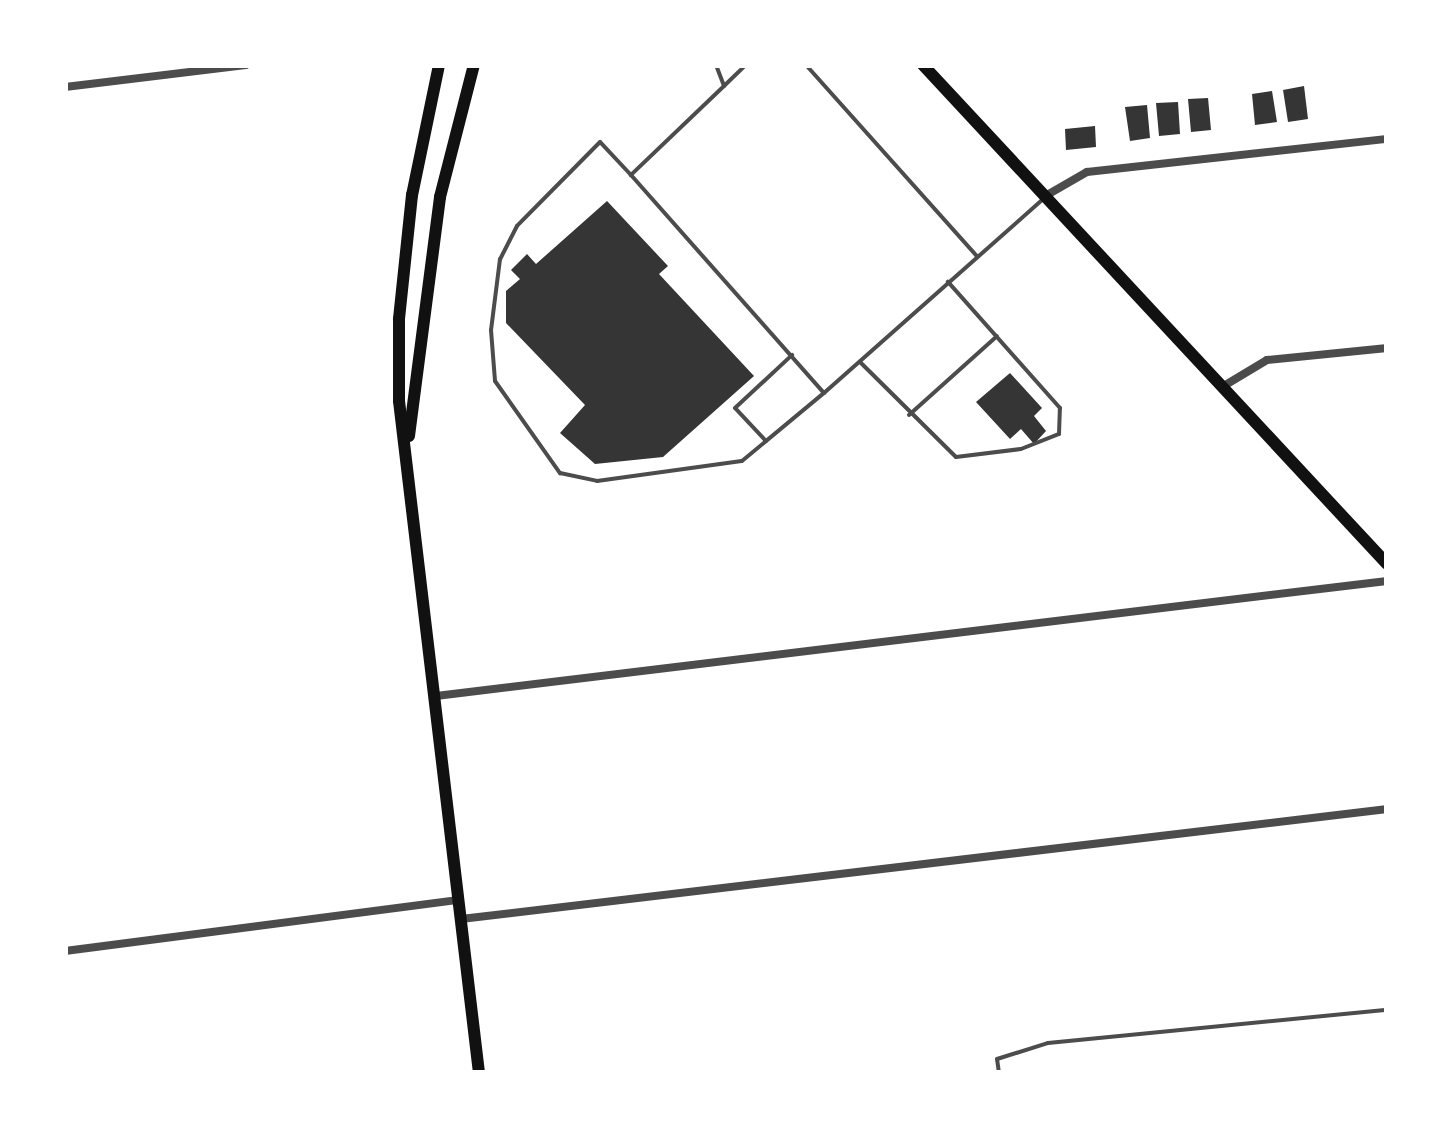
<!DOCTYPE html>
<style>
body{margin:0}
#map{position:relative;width:1452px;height:1138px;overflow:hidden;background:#fff;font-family:"Titillium Web",sans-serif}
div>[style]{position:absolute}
.building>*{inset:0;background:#353535}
.service>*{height:4px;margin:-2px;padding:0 2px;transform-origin:2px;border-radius:2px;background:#4c4c4c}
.minor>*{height:8px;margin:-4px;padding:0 4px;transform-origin:4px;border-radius:4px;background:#4c4c4c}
.primary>*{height:12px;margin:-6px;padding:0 6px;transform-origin:6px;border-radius:6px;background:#111}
span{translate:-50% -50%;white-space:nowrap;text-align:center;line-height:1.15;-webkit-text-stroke:8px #fff;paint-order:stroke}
.frame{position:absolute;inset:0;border:68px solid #fff;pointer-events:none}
</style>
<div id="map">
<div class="building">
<div style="clip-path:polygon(1304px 86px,1308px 119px,1288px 122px,1283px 90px)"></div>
<div style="clip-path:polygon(1272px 91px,1277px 122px,1255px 125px,1252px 94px)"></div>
<div style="clip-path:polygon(1208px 98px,1211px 130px,1191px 132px,1188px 99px)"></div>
<div style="clip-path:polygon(1178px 102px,1180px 134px,1159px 136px,1156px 103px)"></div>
<div style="clip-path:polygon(1147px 105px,1150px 138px,1130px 141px,1125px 107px)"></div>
<div style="clip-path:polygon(1095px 126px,1096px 147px,1066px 150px,1065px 129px)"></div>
<div style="clip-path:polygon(607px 201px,668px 266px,659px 274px,754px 376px,663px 457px,595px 464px,560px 433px,585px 405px,506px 323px,506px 291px,520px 279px,511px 270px,527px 254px,536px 264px)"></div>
<div style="clip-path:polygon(1010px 373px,1042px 408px,1034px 416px,1046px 431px,1034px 444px,1021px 429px,1010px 439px,976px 402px)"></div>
</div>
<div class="service">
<div style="left:716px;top:65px;width:22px;rotate:69deg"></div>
<div style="left:724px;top:86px;width:129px;rotate:136.3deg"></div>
<div style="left:631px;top:175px;width:291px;rotate:48.5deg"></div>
<div style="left:824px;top:393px;width:293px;rotate:-41.5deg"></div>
<div style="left:806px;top:65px;width:256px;rotate:48.2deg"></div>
<div style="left:724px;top:86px;width:30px;rotate:-44deg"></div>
<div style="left:631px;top:175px;width:45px;rotate:-133.2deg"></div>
<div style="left:600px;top:142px;width:118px;rotate:134.7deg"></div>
<div style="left:517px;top:226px;width:37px;rotate:117deg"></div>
<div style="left:500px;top:259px;width:72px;rotate:97.2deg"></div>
<div style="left:491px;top:330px;width:51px;rotate:85.5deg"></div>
<div style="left:495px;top:381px;width:113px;rotate:54.8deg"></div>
<div style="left:560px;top:473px;width:38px;rotate:12deg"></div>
<div style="left:597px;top:481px;width:146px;rotate:-7.9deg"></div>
<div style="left:742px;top:461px;width:107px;rotate:-39.7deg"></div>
<div style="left:860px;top:362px;width:135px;rotate:44.7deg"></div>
<div style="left:956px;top:457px;width:65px;rotate:-7deg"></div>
<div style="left:1021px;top:449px;width:41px;rotate:-21.5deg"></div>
<div style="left:1059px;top:434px;width:26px;rotate:-88deg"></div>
<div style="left:1060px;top:408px;width:169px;rotate:-131.6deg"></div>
<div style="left:909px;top:415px;width:118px;rotate:-41.9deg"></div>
<div style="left:766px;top:441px;width:45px;rotate:-133.2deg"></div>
<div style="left:735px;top:408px;width:78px;rotate:-42.9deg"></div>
<div style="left:999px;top:1073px;width:14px;rotate:-98deg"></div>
<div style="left:997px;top:1059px;width:53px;rotate:-17.4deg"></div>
<div style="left:1048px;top:1043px;width:341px;rotate:-5.6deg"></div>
</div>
<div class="minor">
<div style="left:65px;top:87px;width:182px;rotate:-6.9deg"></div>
<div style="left:1047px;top:195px;width:46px;rotate:-29.9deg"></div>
<div style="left:1087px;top:172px;width:302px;rotate:-6.3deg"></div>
<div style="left:1222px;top:387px;width:52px;rotate:-31deg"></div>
<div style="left:1267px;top:360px;width:121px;rotate:-5.7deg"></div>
<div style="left:436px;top:696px;width:958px;rotate:-6.9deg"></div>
<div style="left:461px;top:919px;width:933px;rotate:-6.77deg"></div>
<div style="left:65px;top:951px;width:397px;rotate:-7.4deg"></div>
</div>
<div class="primary">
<div style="left:439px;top:65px;width:133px;rotate:101.7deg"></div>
<div style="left:412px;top:195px;width:125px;rotate:96deg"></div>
<div style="left:399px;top:319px;width:82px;rotate:90deg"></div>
<div style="left:399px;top:401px;width:677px;rotate:83.21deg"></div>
<div style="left:923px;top:65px;width:681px;rotate:47.08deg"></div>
<div style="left:409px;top:436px;width:241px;rotate:-82.6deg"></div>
<div style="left:440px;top:197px;width:136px;rotate:-75.6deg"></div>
</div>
<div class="frame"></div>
</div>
